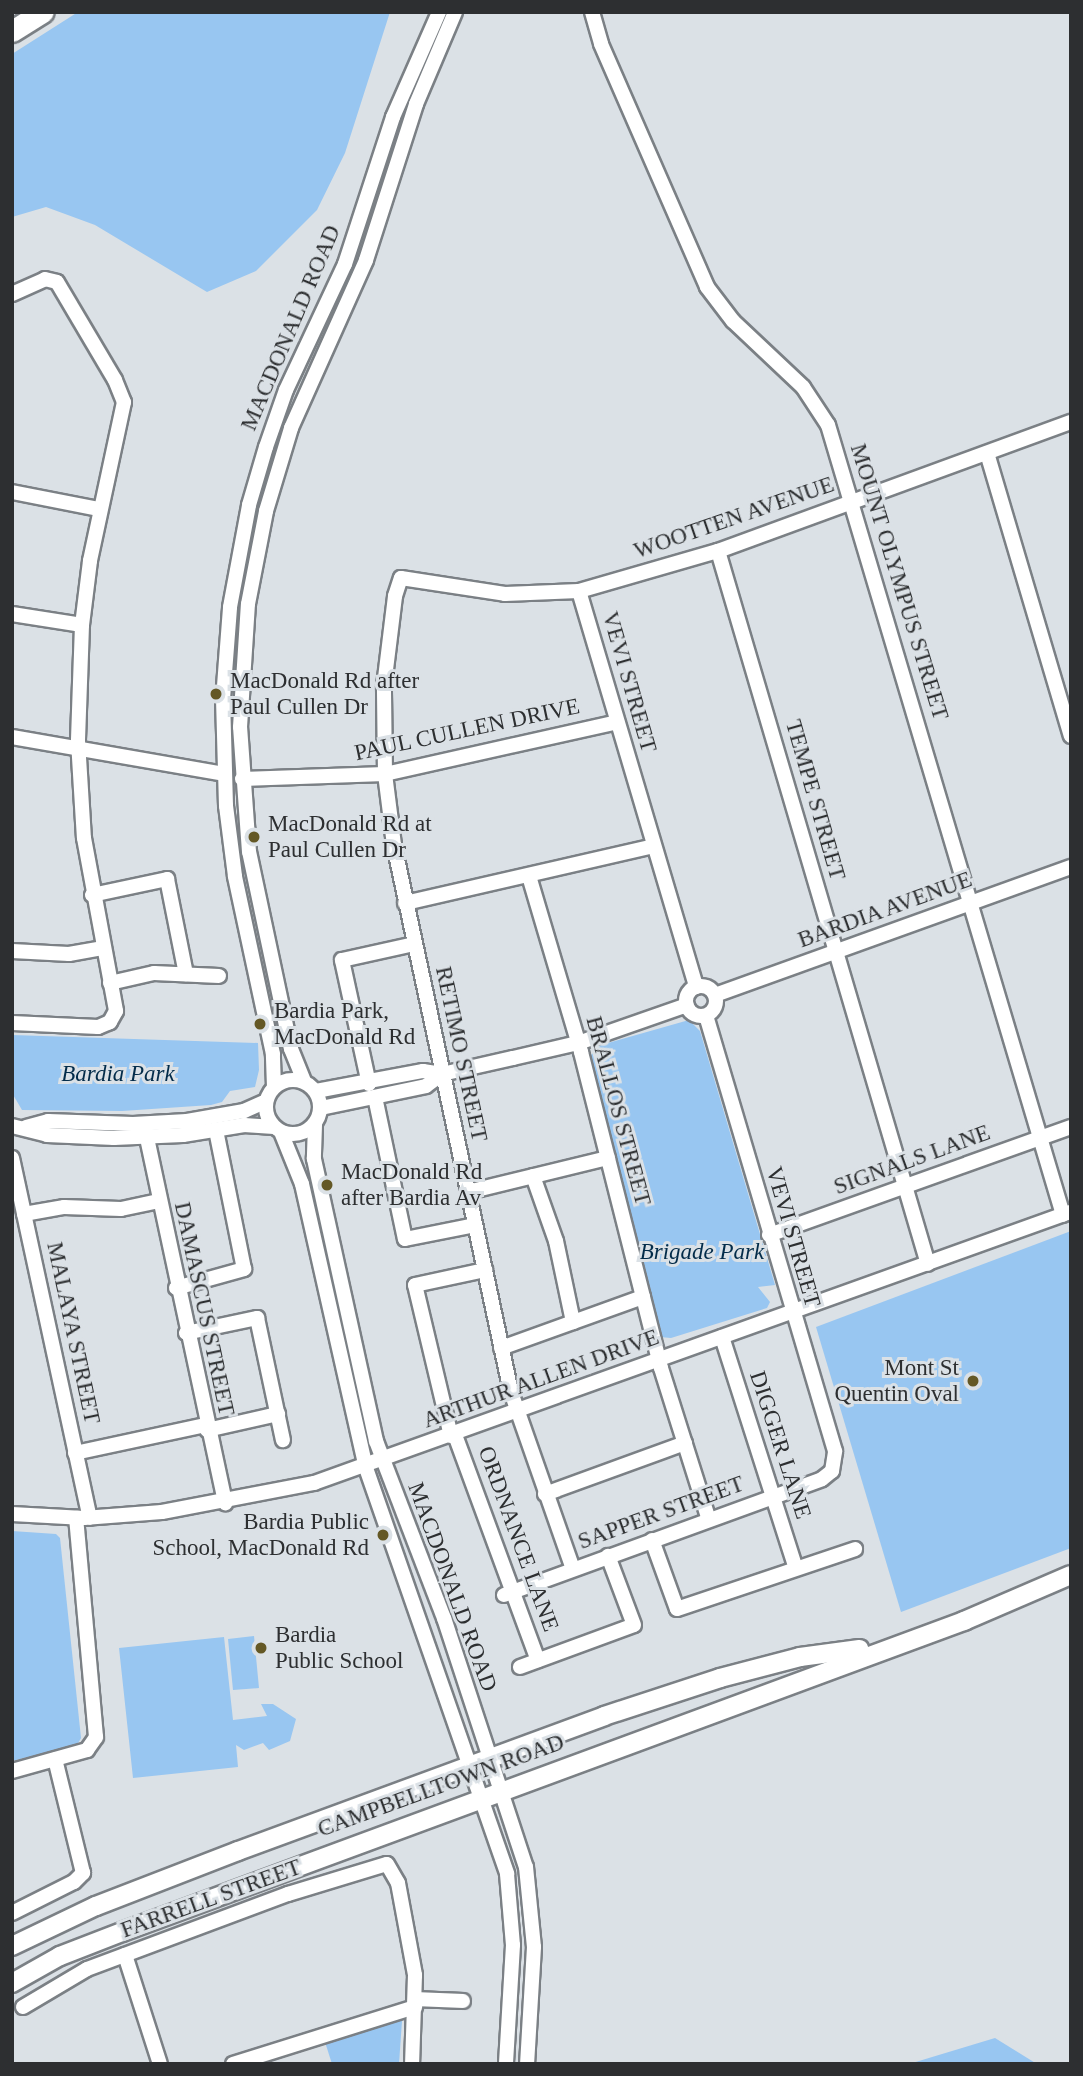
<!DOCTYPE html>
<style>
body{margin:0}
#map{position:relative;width:1083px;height:2076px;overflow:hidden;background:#dbe1e6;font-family:Georgia,serif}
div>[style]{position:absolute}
.green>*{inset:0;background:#98c6f1}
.roads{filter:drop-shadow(2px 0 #7b8085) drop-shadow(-2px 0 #7b8085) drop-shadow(0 2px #7b8085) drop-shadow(0 -2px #7b8085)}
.minor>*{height:14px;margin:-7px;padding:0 7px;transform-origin:7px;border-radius:7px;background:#fff}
.minor>.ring{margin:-7px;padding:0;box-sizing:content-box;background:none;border:14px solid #fff;border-radius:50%}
.major>*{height:18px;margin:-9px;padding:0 9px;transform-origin:9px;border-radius:9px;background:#fff}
.highway>*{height:21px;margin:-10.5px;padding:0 10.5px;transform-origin:10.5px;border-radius:10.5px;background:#fff}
.dots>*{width:19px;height:19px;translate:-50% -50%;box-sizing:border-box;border:4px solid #dbe1e6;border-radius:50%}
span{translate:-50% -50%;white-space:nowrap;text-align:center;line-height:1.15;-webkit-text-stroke:6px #dbe1e6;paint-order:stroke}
.street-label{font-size:23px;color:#2d2f31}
.poi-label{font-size:23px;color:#2d2f31}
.left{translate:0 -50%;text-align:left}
.right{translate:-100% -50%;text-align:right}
.park-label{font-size:23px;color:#032c4a;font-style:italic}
.frame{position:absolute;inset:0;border:14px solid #2d2f31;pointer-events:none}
</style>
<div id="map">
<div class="green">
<div style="clip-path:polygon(78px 12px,390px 12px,345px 153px,317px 210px,256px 271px,207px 292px,95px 225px,46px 207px,12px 217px,12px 54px)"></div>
<div style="clip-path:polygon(689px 1020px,700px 1031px,775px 1285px,758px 1287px,770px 1302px,767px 1308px,671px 1338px,660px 1337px,591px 1055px,601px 1045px)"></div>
<div style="clip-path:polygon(12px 1035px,258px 1043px,259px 1070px,255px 1087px,230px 1091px,222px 1102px,211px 1105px,122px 1111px,22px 1110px,12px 1093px)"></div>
<div style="clip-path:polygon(1071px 1231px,1071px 1548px,901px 1612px,816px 1327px)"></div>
<div style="clip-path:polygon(12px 1531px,56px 1534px,60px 1538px,81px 1738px,77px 1745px,12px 1761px)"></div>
<div style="clip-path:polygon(254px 1636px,259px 1688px,233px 1690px,228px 1639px)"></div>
<div style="clip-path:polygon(224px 1637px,233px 1720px,267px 1716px,261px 1704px,273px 1704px,296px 1719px,290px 1741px,269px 1750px,263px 1743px,244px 1750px,236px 1745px,238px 1767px,133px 1778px,119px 1648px)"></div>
<div style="clip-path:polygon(396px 2019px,402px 2021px,399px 2064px,332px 2064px,325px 2042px)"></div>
<div style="clip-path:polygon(995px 2038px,1037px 2064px,909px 2064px)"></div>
</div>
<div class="roads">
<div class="minor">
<div style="left:592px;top:12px;width:33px;rotate:74deg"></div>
<div style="left:601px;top:44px;width:265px;rotate:66.4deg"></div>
<div style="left:707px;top:287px;width:43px;rotate:52.6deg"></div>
<div style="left:733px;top:321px;width:96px;rotate:43.3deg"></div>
<div style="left:803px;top:387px;width:45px;rotate:56.7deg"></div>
<div style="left:828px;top:425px;width:824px;rotate:73.43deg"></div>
<div style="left:12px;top:294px;width:36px;rotate:-24deg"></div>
<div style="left:45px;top:279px;width:12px;rotate:14deg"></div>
<div style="left:57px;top:282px;width:114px;rotate:59.4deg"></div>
<div style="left:115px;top:380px;width:24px;rotate:68deg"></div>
<div style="left:124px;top:402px;width:163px;rotate:102.1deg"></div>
<div style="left:90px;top:561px;width:64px;rotate:97.1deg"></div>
<div style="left:82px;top:625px;width:116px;rotate:92deg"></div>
<div style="left:78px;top:741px;width:97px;rotate:86.5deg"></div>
<div style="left:84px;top:838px;width:176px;rotate:79.5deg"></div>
<div style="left:116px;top:1011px;width:13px;rotate:119deg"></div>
<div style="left:110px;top:1022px;width:13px;rotate:157deg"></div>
<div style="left:98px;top:1027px;width:86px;rotate:-177.3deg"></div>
<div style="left:987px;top:453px;width:295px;rotate:73.5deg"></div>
<div style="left:12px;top:492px;width:89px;rotate:11.1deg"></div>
<div style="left:718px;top:551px;width:743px;rotate:73.59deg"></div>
<div style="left:579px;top:591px;width:413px;rotate:73.5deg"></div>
<div style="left:12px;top:614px;width:71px;rotate:8.9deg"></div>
<div style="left:12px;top:737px;width:215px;rotate:9.9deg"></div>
<div style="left:242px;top:779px;width:143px;rotate:-2deg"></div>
<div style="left:385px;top:774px;width:238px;rotate:-12.6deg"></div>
<div style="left:529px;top:876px;width:184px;rotate:73.5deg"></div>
<div style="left:581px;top:1052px;width:326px;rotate:75.8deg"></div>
<div style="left:661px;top:1368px;width:159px;rotate:72.5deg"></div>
<div style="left:92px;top:895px;width:77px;rotate:-12deg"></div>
<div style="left:167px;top:879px;width:97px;rotate:78.7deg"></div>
<div style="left:405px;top:903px;width:254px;rotate:-12.9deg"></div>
<div style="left:12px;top:951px;width:57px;rotate:3deg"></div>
<div style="left:69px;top:954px;width:35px;rotate:-10deg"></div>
<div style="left:110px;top:983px;width:45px;rotate:-12.8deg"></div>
<div style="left:154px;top:973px;width:65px;rotate:2.6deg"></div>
<div class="ring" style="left:686px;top:986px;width:16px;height:16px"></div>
<div style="left:715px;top:995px;width:378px;rotate:-19.8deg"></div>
<div class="ring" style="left:266px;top:1080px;width:40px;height:40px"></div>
<div style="left:304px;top:1081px;width:35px;rotate:-112deg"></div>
<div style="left:291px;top:1049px;width:201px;rotate:-102deg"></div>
<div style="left:249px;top:852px;width:125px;rotate:-94.1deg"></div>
<div style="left:240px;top:727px;width:123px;rotate:-86.3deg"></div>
<div style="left:248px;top:604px;width:95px;rotate:-79deg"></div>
<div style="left:266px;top:511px;width:87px;rotate:-73.2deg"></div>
<div style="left:291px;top:428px;width:184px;rotate:-65.9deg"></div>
<div style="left:366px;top:260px;width:164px;rotate:-72.2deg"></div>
<div style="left:416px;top:104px;width:100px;rotate:-67deg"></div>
<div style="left:369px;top:1084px;width:127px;rotate:-102.3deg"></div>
<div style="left:342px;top:960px;width:74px;rotate:-12.5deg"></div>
<div style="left:274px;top:1087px;width:33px;rotate:-92deg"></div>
<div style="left:273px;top:1054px;width:182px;rotate:-102.1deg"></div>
<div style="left:235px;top:876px;width:71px;rotate:-97.3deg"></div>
<div style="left:226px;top:806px;width:107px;rotate:-91.6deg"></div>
<div style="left:223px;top:699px;width:92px;rotate:-85.6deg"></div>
<div style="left:230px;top:607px;width:104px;rotate:-79.4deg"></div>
<div style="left:249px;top:505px;width:60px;rotate:-73.7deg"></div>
<div style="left:266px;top:447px;width:60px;rotate:-70.7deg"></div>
<div style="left:286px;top:390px;width:139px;rotate:-64.9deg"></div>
<div style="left:345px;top:264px;width:155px;rotate:-71.9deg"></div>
<div style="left:393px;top:117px;width:115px;rotate:-66.3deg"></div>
<div style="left:316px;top:1091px;width:109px;rotate:-10.6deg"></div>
<div style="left:423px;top:1071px;width:19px;rotate:9deg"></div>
<div style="left:442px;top:1074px;width:73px;rotate:-12.7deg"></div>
<div style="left:513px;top:1058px;width:67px;rotate:-13deg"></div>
<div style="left:578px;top:1043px;width:115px;rotate:-19.2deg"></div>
<div style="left:375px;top:1097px;width:145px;rotate:78.1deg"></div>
<div style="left:405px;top:1239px;width:71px;rotate:-11.3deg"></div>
<div style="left:321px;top:1108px;width:107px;rotate:-11.8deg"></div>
<div style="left:426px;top:1086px;width:20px;rotate:-37deg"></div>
<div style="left:144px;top:1124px;width:388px;rotate:77.9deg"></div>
<div style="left:315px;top:1125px;width:34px;rotate:92deg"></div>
<div style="left:314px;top:1159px;width:289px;rotate:77.6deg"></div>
<div style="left:376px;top:1441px;width:190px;rotate:69deg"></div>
<div style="left:444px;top:1618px;width:262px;rotate:71.8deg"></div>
<div style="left:526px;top:1867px;width:80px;rotate:84.3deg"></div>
<div style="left:534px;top:1947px;width:117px;rotate:93.4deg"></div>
<div style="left:12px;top:1126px;width:36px;rotate:14deg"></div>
<div style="left:47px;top:1135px;width:67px;rotate:2.6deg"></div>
<div style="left:114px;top:1138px;width:69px;rotate:-2.5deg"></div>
<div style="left:183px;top:1135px;width:62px;rotate:-9.3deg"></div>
<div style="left:244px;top:1125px;width:30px;rotate:4deg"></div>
<div style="left:26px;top:1127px;width:23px;rotate:-15deg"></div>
<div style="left:48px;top:1121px;width:85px;rotate:2deg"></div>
<div style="left:133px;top:1124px;width:54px;rotate:-3.2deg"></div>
<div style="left:187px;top:1121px;width:58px;rotate:-10deg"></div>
<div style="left:244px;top:1111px;width:24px;rotate:-24deg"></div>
<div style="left:281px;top:1132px;width:56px;rotate:68deg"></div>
<div style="left:302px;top:1184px;width:291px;rotate:77.3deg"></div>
<div style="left:366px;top:1468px;width:430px;rotate:70.8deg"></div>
<div style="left:507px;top:1874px;width:71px;rotate:85.2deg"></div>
<div style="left:513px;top:1945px;width:119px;rotate:93.4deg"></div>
<div style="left:12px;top:1158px;width:368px;rotate:77.8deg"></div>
<div style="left:533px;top:1176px;width:69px;rotate:70.5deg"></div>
<div style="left:556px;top:1241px;width:83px;rotate:78.1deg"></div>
<div style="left:468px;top:1192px;width:144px;rotate:-13.7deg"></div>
<div style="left:24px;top:1214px;width:41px;rotate:-9.9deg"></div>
<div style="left:64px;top:1207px;width:57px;rotate:2deg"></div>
<div style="left:121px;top:1209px;width:38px;rotate:-12deg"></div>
<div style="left:769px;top:1235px;width:321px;rotate:-19.7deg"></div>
<div style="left:176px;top:1288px;width:71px;rotate:-15.6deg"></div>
<div style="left:244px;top:1269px;width:142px;rotate:-101.4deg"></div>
<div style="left:186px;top:1333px;width:73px;rotate:-11.9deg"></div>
<div style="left:257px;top:1318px;width:125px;rotate:78deg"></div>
<div style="left:722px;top:1337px;width:240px;rotate:72.3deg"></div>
<div style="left:501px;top:1348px;width:151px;rotate:-19.8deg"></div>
<div style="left:207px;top:1430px;width:73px;rotate:-12.7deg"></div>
<div style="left:455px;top:1435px;width:240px;rotate:69.8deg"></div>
<div style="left:451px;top:1436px;width:155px;rotate:-103.4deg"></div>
<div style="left:415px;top:1285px;width:72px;rotate:-12.1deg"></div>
<div style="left:75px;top:1453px;width:134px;rotate:-12.1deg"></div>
<div style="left:545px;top:1494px;width:149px;rotate:-20deg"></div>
<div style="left:12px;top:1514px;width:72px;rotate:3.2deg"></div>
<div style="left:84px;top:1518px;width:78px;rotate:-4.4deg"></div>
<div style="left:162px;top:1512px;width:155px;rotate:-10.8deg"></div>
<div style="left:314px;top:1483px;width:803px;rotate:-19.72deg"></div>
<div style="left:652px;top:1540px;width:73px;rotate:70.1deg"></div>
<div style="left:677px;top:1609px;width:188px;rotate:-18.6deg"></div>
<div style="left:573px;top:1569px;width:188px;rotate:-109.3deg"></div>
<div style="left:511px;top:1392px;width:559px;rotate:-102.07deg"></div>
<div style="left:394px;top:845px;width:72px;rotate:-97.2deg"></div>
<div style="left:385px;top:774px;width:88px;rotate:-90.7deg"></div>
<div style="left:384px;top:686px;width:91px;rotate:-83deg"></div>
<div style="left:395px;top:596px;width:19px;rotate:-72deg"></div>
<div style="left:401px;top:578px;width:105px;rotate:8.7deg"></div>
<div style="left:505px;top:594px;width:74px;rotate:-2.3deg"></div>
<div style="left:579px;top:591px;width:145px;rotate:-16.1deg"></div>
<div style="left:718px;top:551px;width:376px;rotate:-20.1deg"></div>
<div style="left:504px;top:1595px;width:338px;rotate:-20deg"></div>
<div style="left:822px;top:1479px;width:13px;rotate:-39deg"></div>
<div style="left:832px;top:1471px;width:20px;rotate:-81deg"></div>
<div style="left:835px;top:1451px;width:454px;rotate:-106.5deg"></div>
<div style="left:520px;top:1667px;width:121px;rotate:-20.2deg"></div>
<div style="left:634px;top:1625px;width:74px;rotate:-110.6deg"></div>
<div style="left:12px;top:1771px;width:78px;rotate:-15.6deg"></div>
<div style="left:87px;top:1750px;width:16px;rotate:-55deg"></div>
<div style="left:96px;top:1737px;width:220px;rotate:-95.2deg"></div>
<div style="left:12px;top:1913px;width:69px;rotate:-26.6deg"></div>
<div style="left:74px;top:1882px;width:13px;rotate:-45deg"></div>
<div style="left:83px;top:1873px;width:117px;rotate:-103.8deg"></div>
<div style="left:125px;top:1955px;width:114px;rotate:72.2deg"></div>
<div style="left:415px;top:1999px;width:48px;rotate:2.4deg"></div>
<div style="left:23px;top:2007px;width:74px;rotate:-30.7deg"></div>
<div style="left:87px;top:1969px;width:215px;rotate:-20.5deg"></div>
<div style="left:288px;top:1894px;width:103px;rotate:-16.9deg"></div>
<div style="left:387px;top:1864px;width:22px;rotate:60deg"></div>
<div style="left:398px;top:1883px;width:94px;rotate:79.5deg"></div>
<div style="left:415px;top:1975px;width:89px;rotate:91.9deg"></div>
<div style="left:233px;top:2064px;width:191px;rotate:-17.4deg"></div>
</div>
<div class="major">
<div style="left:12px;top:1946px;width:93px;rotate:-25.5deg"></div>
<div style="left:96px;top:1906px;width:152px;rotate:-21.2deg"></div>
<div style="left:238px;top:1851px;width:390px;rotate:-20.2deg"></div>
<div style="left:604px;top:1716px;width:122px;rotate:-18.1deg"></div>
<div style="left:720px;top:1678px;width:83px;rotate:-14.7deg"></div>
<div style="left:800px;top:1657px;width:60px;rotate:-7.7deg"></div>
<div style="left:12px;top:1983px;width:55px;rotate:-29.4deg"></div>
<div style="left:60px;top:1956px;width:66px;rotate:-21.2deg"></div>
<div style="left:122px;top:1932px;width:898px;rotate:-20.27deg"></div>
<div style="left:964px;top:1621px;width:116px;rotate:-23.3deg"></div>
</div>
<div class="highway">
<div style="left:12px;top:31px;width:36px;rotate:-32deg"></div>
</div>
</div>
<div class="dots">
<div style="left:216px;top:694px;background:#645825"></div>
<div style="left:254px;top:837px;background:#645825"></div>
<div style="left:260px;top:1024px;background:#645825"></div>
<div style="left:327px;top:1185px;background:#645825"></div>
<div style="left:973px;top:1381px;background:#645825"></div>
<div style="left:383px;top:1535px;background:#645825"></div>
<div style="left:261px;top:1648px;background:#645825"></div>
</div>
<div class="street-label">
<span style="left:291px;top:328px;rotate:-67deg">MACDONALD ROAD</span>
<span style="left:734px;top:518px;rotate:-19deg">WOOTTEN AVENUE</span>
<span style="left:899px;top:582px;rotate:73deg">MOUNT OLYMPUS STREET</span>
<span style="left:629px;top:682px;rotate:74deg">VEVI STREET</span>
<span style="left:467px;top:730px;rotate:-12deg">PAUL CULLEN DRIVE</span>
<span style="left:815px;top:800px;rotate:74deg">TEMPE STREET</span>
<span style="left:885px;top:910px;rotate:-20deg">BARDIA AVENUE</span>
<span style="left:461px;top:1054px;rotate:78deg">RETIMO STREET</span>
<span style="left:618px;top:1111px;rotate:75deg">BRALLOS STREET</span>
<span style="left:912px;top:1160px;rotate:-20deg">SIGNALS LANE</span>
<span style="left:793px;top:1237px;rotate:74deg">VEVI STREET</span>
<span style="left:204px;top:1309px;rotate:78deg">DAMASCUS STREET</span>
<span style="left:73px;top:1333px;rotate:78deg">MALAYA STREET</span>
<span style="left:541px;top:1379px;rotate:-20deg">ARTHUR ALLEN DRIVE</span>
<span style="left:780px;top:1445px;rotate:72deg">DIGGER LANE</span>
<span style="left:661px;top:1513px;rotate:-20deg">SAPPER STREET</span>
<span style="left:518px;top:1539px;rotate:70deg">ORDNANCE LANE</span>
<span style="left:452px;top:1587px;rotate:70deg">MACDONALD ROAD</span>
<span style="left:441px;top:1786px;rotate:-20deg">CAMPBELLTOWN ROAD</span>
<span style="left:211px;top:1899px;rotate:-20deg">FARRELL STREET</span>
</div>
<div class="poi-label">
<span class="left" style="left:230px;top:694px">MacDonald Rd after<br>Paul Cullen Dr</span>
<span class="left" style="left:268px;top:837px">MacDonald Rd at<br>Paul Cullen Dr</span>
<span class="left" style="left:274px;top:1024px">Bardia Park,<br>MacDonald Rd</span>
<span class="left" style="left:341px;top:1185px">MacDonald Rd<br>after Bardia Av</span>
<span class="right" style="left:959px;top:1381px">Mont St<br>Quentin Oval</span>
<span class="right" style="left:369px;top:1535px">Bardia Public<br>School, MacDonald Rd</span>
<span class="left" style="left:275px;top:1648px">Bardia<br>Public School</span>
</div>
<div class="park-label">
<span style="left:118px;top:1074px">Bardia Park</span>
<span style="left:702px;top:1252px">Brigade Park</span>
</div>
<div class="frame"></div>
</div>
